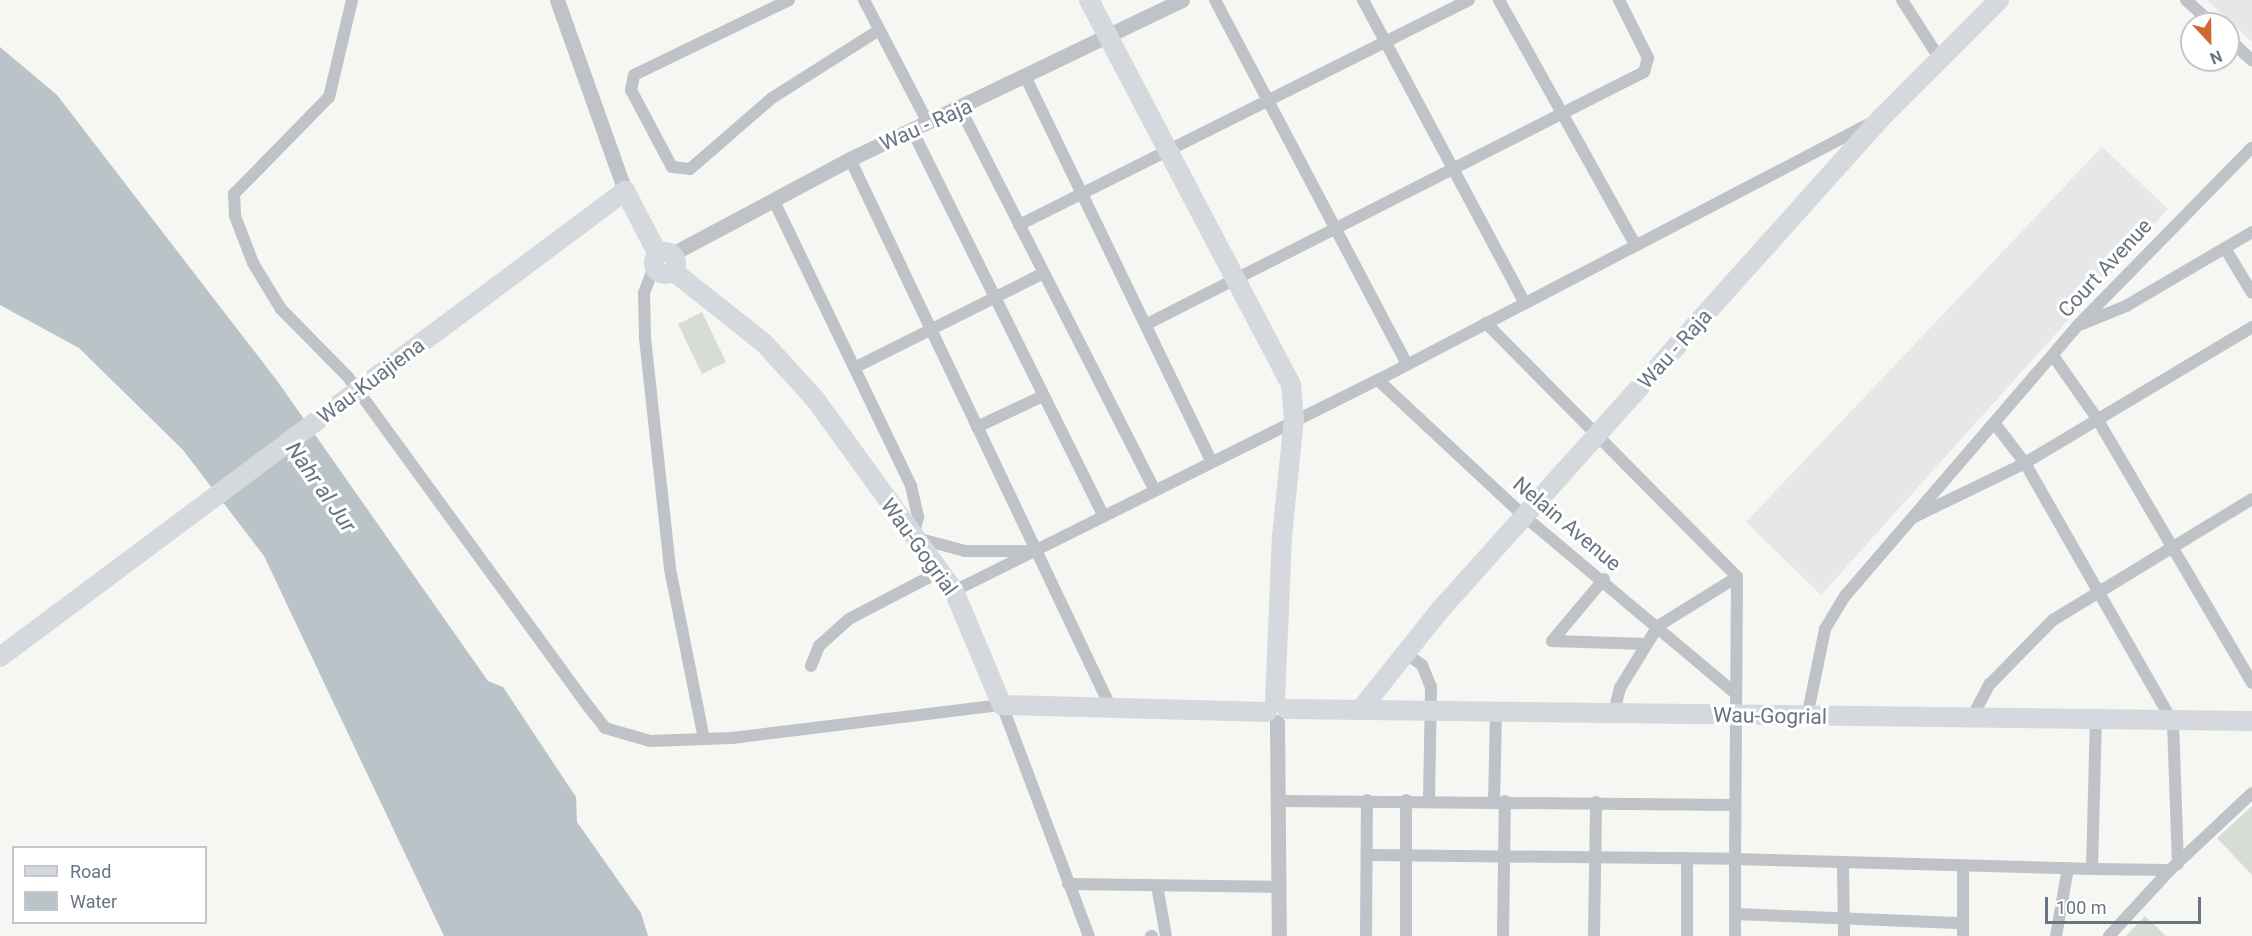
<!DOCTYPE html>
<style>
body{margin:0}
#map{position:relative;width:2252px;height:936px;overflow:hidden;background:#f6f6f3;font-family:Roboto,sans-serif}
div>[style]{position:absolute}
.built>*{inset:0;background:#e6e7e6}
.green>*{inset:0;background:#d7dcd4}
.water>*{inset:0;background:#bac3c8}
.minor>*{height:12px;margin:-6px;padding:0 6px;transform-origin:6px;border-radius:6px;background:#bfc2c6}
.tertiary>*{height:15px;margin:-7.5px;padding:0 7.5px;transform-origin:7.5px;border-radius:7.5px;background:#bfc2c6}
.primary>*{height:20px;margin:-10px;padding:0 10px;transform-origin:10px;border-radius:10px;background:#d5d8dc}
.primary>.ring{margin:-10px;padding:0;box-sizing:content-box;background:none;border:20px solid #d5d8dc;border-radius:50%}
span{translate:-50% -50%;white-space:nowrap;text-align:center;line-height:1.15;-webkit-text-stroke:6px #fff;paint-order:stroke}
.street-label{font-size:21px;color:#687481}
.water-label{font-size:22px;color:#63757e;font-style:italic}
.legend{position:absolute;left:12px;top:846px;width:195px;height:78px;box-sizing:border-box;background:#fff;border:2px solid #c3c7cd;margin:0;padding:8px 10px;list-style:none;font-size:18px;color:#687481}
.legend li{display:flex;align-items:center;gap:12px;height:30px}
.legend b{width:30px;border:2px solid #c3c7cd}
.north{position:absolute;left:2180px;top:12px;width:60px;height:60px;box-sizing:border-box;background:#fff;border:2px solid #c3c7cd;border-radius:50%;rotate:158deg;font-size:16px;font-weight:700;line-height:24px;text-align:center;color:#687481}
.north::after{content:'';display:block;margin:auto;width:21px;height:27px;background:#d36636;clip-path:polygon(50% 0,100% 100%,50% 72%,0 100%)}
.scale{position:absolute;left:2045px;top:897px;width:156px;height:27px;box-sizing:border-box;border:3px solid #687481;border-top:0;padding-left:8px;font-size:18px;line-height:21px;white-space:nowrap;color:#687481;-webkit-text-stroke:4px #fff;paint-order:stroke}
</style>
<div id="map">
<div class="built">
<div style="clip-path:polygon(2207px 0,2252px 0,2252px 42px)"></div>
<div style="clip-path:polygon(2102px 147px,2168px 209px,1821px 595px,1746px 522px)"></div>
</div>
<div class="green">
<div style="clip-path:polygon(702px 312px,726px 362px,702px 374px,678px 324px)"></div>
<div style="clip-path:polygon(2252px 806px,2252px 875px,2217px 838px)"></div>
<div style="clip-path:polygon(2145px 916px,2166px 936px,2126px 936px)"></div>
</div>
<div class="water">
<div style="clip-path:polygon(0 47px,57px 95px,278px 382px,488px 681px,503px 687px,576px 797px,577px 822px,641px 913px,648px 936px,444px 936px,264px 556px,183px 450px,79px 348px,0 305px)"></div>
</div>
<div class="minor">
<div style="left:352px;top:0;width:100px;rotate:103.3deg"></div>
<div style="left:329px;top:97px;width:136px;rotate:134.4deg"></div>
<div style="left:234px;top:194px;width:22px;rotate:87deg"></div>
<div style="left:235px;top:216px;width:50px;rotate:69deg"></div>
<div style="left:253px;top:263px;width:54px;rotate:58.7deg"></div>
<div style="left:281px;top:309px;width:95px;rotate:45.4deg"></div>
<div style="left:348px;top:377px;width:407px;rotate:53.9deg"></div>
<div style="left:588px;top:706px;width:28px;rotate:52deg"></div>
<div style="left:605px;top:728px;width:47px;rotate:16.1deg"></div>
<div style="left:650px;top:741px;width:82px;rotate:-2.1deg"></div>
<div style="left:732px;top:738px;width:272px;rotate:-7deg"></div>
<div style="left:1002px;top:705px;width:247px;rotate:69.4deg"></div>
<div style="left:789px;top:0;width:172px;rotate:154.2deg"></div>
<div style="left:634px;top:75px;width:15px;rotate:101deg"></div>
<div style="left:631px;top:90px;width:87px;rotate:62deg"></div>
<div style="left:672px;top:167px;width:18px;rotate:6deg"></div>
<div style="left:690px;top:169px;width:108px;rotate:-40.9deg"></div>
<div style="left:772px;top:98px;width:127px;rotate:-32.4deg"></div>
<div style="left:864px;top:0;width:139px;rotate:62.5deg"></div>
<div style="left:1215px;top:0;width:412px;rotate:62.2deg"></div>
<div style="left:1363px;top:0;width:341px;rotate:61.9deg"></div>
<div style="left:1499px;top:0;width:279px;rotate:60.9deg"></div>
<div style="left:1902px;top:0;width:67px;rotate:57.3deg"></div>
<div style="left:2186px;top:0;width:36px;rotate:42deg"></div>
<div style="left:2228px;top:38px;width:33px;rotate:43deg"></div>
<div style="left:1026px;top:78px;width:424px;rotate:64.2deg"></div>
<div style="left:961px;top:110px;width:427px;rotate:63deg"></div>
<div style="left:912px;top:130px;width:431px;rotate:63.6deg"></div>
<div style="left:850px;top:159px;width:608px;rotate:64.57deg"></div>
<div style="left:774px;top:201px;width:316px;rotate:64.3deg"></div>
<div style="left:911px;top:486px;width:32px;rotate:77deg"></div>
<div style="left:918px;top:517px;width:21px;rotate:104deg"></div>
<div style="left:913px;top:537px;width:54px;rotate:15.1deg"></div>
<div style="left:965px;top:551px;width:65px"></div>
<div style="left:1019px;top:225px;width:503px;rotate:-26.57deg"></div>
<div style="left:2225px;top:248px;width:52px;rotate:59deg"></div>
<div style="left:654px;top:267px;width:28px;rotate:111deg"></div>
<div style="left:644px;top:293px;width:45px;rotate:88.7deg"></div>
<div style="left:645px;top:338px;width:232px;rotate:83.8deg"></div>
<div style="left:670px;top:569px;width:173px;rotate:78.7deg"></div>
<div style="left:1486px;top:323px;width:357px;rotate:45.3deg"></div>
<div style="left:1737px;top:577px;width:282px;rotate:90.4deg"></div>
<div style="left:1735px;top:859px;width:357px;rotate:1.6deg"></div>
<div style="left:2092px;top:869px;width:149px;rotate:-88.5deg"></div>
<div style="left:1147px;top:324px;width:557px;rotate:-26.89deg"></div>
<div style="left:1644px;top:72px;width:15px;rotate:-74deg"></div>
<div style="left:1648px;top:58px;width:65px;rotate:-116.6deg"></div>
<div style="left:2082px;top:324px;width:48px;rotate:-22.2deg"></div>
<div style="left:2126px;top:306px;width:146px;rotate:-30.4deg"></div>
<div style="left:2054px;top:357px;width:73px;rotate:55deg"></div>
<div style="left:2096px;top:417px;width:308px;rotate:59.6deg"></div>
<div style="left:856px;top:367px;width:210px;rotate:-26.6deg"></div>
<div style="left:1378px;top:380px;width:200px;rotate:43deg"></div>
<div style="left:1524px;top:516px;width:275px;rotate:40deg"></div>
<div style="left:1995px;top:424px;width:49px;rotate:52.4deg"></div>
<div style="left:2025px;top:463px;width:298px;rotate:60.3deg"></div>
<div style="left:2173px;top:722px;width:142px;rotate:88deg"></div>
<div style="left:977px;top:427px;width:73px;rotate:-25.2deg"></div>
<div style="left:1914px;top:517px;width:123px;rotate:-25.9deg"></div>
<div style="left:2025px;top:463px;width:265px;rotate:-30.9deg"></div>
<div style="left:1604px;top:579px;width:81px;rotate:130deg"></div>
<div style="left:1552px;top:641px;width:95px;rotate:1.8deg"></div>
<div style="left:954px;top:591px;width:474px;rotate:-26.5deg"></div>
<div style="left:1378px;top:380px;width:554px;rotate:-27.54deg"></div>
<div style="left:1403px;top:652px;width:23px;rotate:34deg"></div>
<div style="left:1422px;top:665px;width:24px;rotate:68deg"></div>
<div style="left:1431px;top:687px;width:113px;rotate:91deg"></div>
<div style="left:811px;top:666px;width:22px;rotate:-68deg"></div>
<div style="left:819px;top:646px;width:40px;rotate:-42deg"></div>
<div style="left:849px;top:619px;width:99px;rotate:-27.6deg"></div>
<div style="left:1614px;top:712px;width:25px;rotate:-76deg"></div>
<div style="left:1620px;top:688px;width:73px;rotate:-58.5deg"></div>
<div style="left:1658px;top:626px;width:93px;rotate:-31.8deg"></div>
<div style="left:1807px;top:717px;width:90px;rotate:-78.4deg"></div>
<div style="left:1825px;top:629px;width:39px;rotate:-59deg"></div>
<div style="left:1845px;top:596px;width:356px;rotate:-49.3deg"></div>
<div style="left:2077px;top:326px;width:250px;rotate:-45.6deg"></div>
<div style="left:1971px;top:719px;width:40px;rotate:-62deg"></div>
<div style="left:1990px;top:684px;width:90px;rotate:-45.5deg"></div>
<div style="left:2053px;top:620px;width:233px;rotate:-31.3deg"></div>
<div style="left:1282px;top:801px;width:452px;rotate:0.5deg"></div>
<div style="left:1494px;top:801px;width:90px;rotate:-88.7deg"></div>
<div style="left:1369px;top:855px;width:366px;rotate:0.6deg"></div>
<div style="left:1735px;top:859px;width:77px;rotate:90deg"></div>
<div style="left:1843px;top:864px;width:72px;rotate:89.2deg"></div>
<div style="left:2092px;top:869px;width:78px;rotate:0.7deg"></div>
<div style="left:2170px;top:870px;width:112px;rotate:-43.2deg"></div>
<div style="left:1068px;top:884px;width:212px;rotate:0.8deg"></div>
<div style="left:1157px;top:886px;width:51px;rotate:79.8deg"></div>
<div style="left:1735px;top:914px;width:228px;rotate:2.3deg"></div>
<div style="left:1151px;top:936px;width:1px"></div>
<div style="left:1366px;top:936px;width:136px;rotate:-89.6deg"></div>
<div style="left:1406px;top:936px;width:136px;rotate:-90deg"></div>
<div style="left:1503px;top:936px;width:135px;rotate:-89.2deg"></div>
<div style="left:1594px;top:936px;width:134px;rotate:-89.1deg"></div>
<div style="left:1687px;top:936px;width:78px;rotate:-90deg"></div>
<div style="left:1963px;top:936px;width:70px;rotate:-90deg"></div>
<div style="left:2056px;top:936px;width:69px;rotate:-80deg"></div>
<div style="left:2109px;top:936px;width:90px;rotate:-47.3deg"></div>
</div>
<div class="tertiary">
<div style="left:557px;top:0;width:203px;rotate:70.4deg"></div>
<div style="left:672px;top:254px;width:202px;rotate:-28.1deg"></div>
<div style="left:850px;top:159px;width:368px;rotate:-25.6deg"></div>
<div style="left:1277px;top:722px;width:214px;rotate:89.5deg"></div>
</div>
<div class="primary">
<div style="left:1089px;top:0;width:435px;rotate:62.3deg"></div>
<div style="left:1291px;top:385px;width:33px;rotate:85deg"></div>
<div style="left:1294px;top:418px;width:119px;rotate:95.8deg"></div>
<div style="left:1282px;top:536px;width:166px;rotate:92.4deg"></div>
<div class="ring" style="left:654px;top:252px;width:2px;height:2px"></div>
<div style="left:673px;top:271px;width:116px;rotate:38.4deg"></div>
<div style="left:764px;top:343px;width:76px;rotate:47.7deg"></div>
<div style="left:815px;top:399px;width:237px;rotate:54.1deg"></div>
<div style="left:954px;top:591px;width:124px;rotate:67.2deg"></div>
<div style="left:1002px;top:705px;width:265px;rotate:1.5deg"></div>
<div style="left:0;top:657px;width:780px;rotate:-36.71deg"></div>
<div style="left:625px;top:191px;width:71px;rotate:62.4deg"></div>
<div style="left:1287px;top:709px;width:965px;rotate:0.71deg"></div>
<div style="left:1361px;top:709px;width:127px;rotate:-51.4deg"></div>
<div style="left:1440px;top:610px;width:661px;rotate:-48.13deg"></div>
<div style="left:1881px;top:118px;width:167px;rotate:-45deg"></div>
</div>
<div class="street-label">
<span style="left:926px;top:125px;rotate:-24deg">Wau - Raja</span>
<span style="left:2105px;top:268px;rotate:-47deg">Court Avenue</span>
<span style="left:1675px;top:349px;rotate:-48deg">Wau - Raja</span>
<span style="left:371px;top:381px;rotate:-37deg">Wau-Kuajiena</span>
<span style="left:1567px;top:524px;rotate:40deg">Nelain Avenue</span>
<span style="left:919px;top:547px;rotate:54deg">Wau-Gogrial</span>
<span style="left:1770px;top:716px;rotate:1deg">Wau-Gogrial</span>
</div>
<div class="water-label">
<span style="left:321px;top:487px;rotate:55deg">Nahr al Jur</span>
</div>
<ul class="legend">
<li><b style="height:8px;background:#d5d8dc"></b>Road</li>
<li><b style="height:16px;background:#bac3c8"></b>Water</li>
</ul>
<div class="north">N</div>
<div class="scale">100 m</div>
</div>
